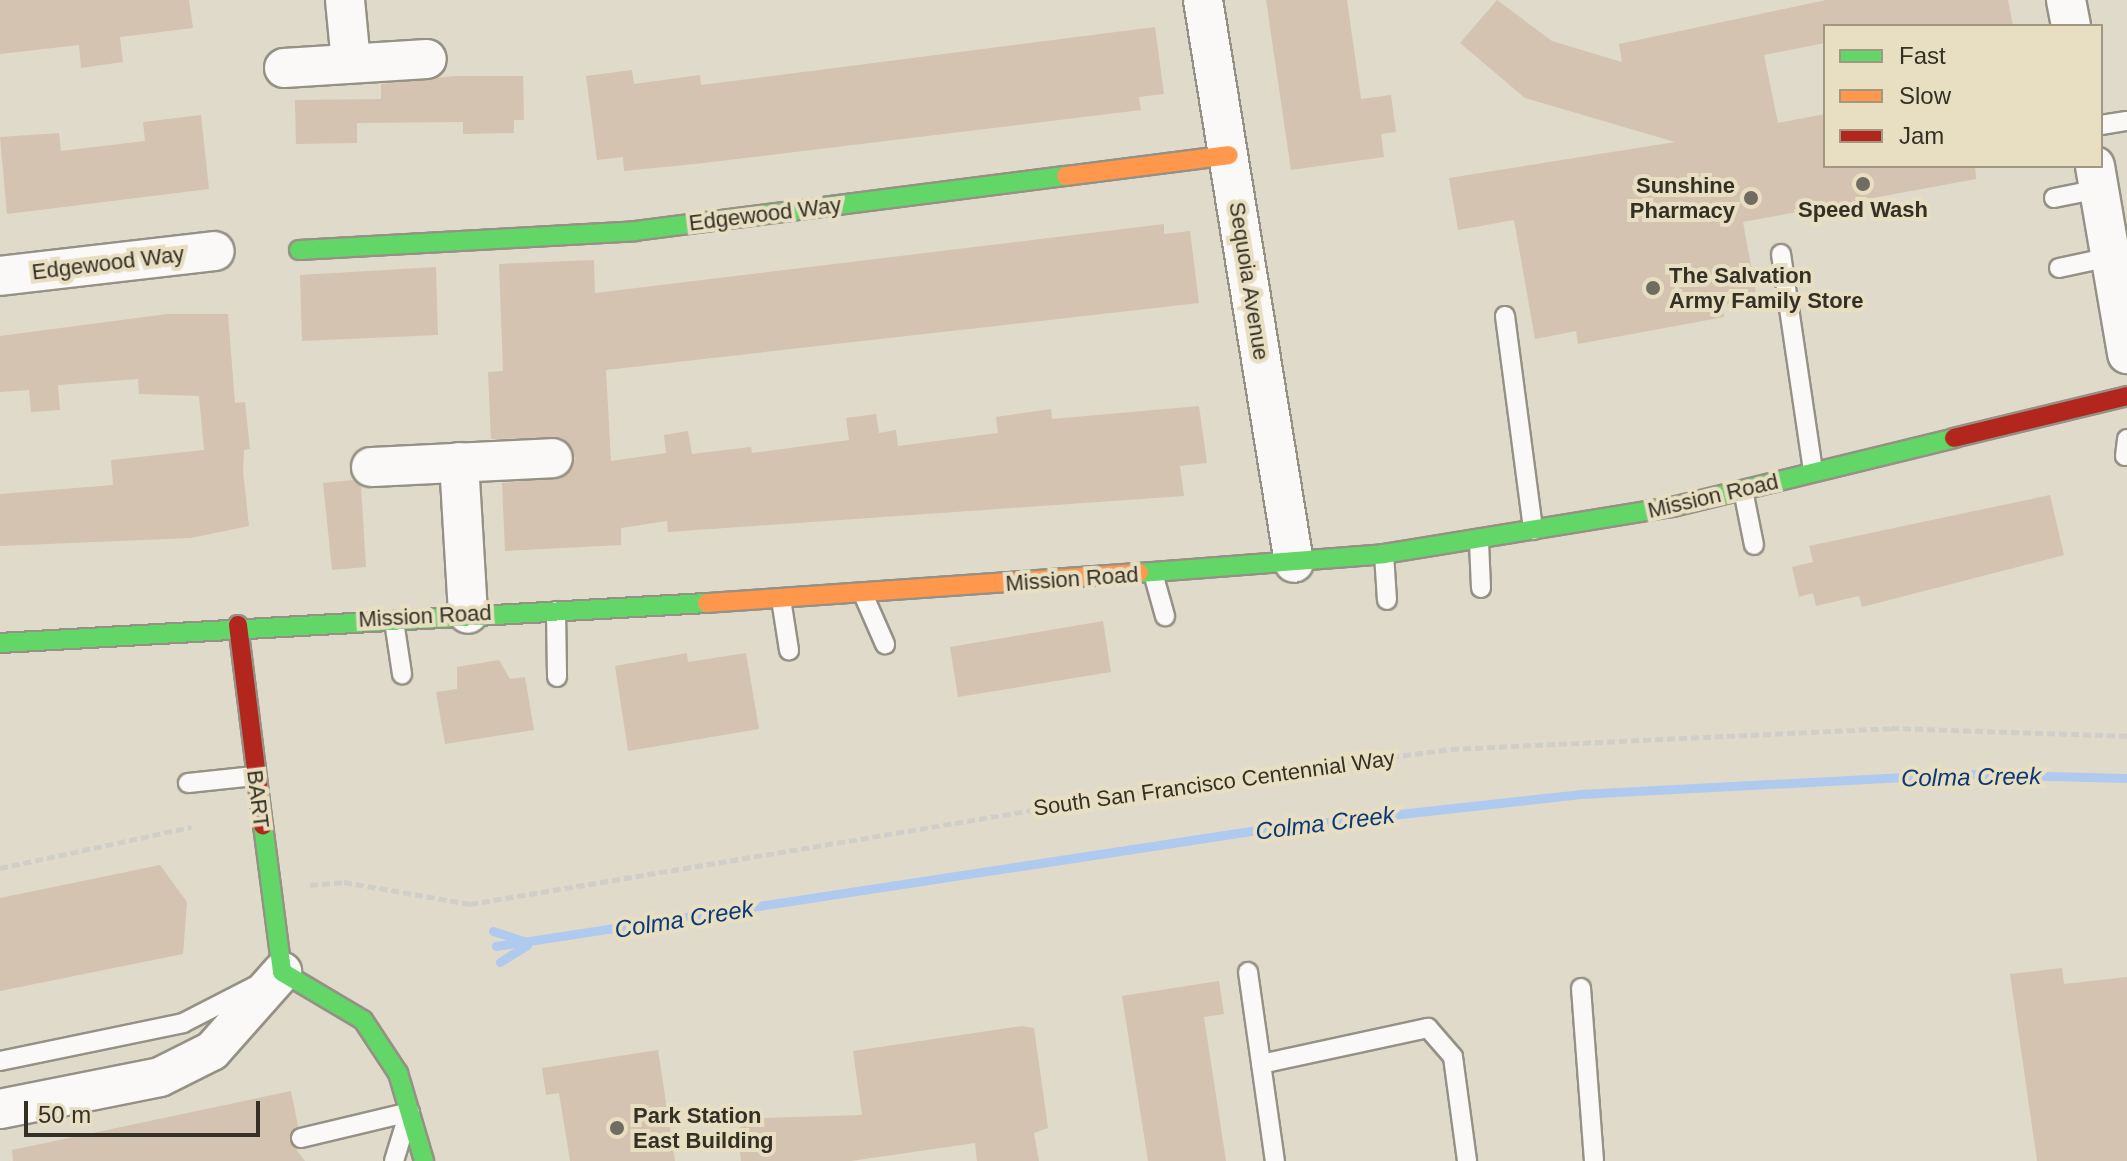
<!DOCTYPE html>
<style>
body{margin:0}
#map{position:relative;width:2127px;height:1161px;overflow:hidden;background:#e0daca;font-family:Helvetica,sans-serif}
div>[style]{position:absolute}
.stream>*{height:9px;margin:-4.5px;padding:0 4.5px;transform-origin:4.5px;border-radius:4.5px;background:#b0c9ee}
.building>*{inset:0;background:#d4c3b0}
.path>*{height:5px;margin-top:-2.5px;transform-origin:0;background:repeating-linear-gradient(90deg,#d0cec9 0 8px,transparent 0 12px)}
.roads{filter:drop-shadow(2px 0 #959185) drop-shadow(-2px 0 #959185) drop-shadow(0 2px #959185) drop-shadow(0 -2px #959185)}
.lane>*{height:18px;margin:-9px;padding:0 9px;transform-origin:9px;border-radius:9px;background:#faf9f7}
.street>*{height:38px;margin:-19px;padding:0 19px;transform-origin:19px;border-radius:19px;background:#faf9f7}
.fast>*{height:18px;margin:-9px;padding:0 9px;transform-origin:9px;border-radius:9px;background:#63d668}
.slow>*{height:18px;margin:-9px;padding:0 9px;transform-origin:9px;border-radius:9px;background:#ff974d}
.jam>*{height:18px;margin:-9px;padding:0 9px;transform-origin:9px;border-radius:9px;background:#b3261e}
.dots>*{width:22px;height:22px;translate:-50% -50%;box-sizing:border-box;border:4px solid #e8dec2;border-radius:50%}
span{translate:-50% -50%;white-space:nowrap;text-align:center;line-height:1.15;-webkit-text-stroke:8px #e8dec2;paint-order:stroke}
.poi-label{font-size:22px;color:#343025;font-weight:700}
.right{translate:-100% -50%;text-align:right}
.left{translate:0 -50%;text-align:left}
.street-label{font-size:22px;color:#343025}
.water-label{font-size:24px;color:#0c3878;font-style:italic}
.legend{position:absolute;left:1823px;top:24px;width:280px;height:144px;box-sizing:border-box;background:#e8dec2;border:2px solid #a09883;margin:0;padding:10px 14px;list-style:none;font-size:24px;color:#343025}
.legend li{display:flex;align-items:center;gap:16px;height:40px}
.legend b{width:40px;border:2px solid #a09883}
.scale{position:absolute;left:24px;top:1101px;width:236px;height:36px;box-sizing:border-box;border:4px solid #343025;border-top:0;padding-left:10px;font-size:24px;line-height:28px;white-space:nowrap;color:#343025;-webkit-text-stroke:6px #e8dec2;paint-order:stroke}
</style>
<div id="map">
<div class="stream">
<div style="left:493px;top:931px;width:33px;rotate:18deg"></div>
<div style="left:496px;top:946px;width:777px;rotate:-8.66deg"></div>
<div style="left:1264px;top:829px;width:318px;rotate:-6.3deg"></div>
<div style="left:1580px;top:794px;width:387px;rotate:-3deg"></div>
<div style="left:1966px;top:774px;width:161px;rotate:1.4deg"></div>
<div style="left:500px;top:962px;width:32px;rotate:-32deg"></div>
</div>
<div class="building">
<div style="clip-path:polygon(0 0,189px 0,193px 28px,120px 37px,123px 62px,81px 68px,79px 45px,0 54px)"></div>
<div style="clip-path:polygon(1266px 0,1347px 0,1361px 99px,1391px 95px,1396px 132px,1381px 134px,1384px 157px,1291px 170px)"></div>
<div style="clip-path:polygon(1497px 0,1552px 41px,1622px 62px,1619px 44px,1826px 0,2008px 0,2013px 26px,1825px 26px,1825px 43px,1764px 55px,1778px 123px,1825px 114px,1825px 166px,1975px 166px,1976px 179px,1743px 222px,1757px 298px,1722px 305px,1724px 317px,1578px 344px,1576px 331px,1535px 339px,1514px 220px,1458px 230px,1449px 178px,1675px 142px,1525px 98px,1460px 43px)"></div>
<div style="clip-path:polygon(1155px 27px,1164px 94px,1139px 97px,1141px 110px,695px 164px,624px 171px,623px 157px,597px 160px,586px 76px,632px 70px,634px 84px,700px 75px,701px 85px)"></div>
<div style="clip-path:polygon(455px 76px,523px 76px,524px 120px,514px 120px,514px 133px,463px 134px,463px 122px,357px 123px,357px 143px,296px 144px,295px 100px,381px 99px,381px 84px)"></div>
<div style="clip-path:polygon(201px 115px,209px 189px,7px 214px,0 137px,59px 133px,61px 151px,145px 141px,143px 122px)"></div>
<div style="clip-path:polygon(1164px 224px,1164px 234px,1190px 231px,1199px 303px,606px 370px,611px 461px,666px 453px,664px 435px,688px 431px,692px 454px,751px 447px,752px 453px,849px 440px,846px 418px,876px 414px,879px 433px,896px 430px,898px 446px,998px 433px,996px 417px,1051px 409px,1052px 419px,1199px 406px,1207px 463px,1180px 466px,1184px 496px,668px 532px,667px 521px,621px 528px,621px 545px,505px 551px,502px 483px,564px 477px,575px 458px,562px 438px,491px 439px,488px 372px,503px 371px,499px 264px,594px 260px,595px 293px)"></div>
<div style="clip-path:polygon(436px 267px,438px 335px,302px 341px,300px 275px)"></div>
<div style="clip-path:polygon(167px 314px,228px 314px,235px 403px,245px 402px,250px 449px,244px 450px,243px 471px,249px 526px,191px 538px,0 546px,0 494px,113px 485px,111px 460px,204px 450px,199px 396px,139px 394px,138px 379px,58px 385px,60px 410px,31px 412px,29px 390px,0 392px,0 336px)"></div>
<div style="clip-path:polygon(353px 480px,361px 487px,366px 567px,332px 570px,323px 483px)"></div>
<div style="clip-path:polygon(2050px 495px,2064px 555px,1862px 607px,1859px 596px,1816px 606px,1813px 593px,1799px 597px,1792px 567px,1813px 562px,1809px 546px)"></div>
<div style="clip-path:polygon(1103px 621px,1111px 672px,958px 697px,950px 647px)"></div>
<div style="clip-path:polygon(687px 653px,688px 662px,746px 653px,759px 729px,628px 751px,615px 666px)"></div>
<div style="clip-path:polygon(499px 660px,510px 679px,525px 677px,534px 730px,445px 744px,436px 692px,457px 689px,457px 667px)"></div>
<div style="clip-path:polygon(160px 865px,187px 902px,183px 954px,0 991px,0 898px)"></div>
<div style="clip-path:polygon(2062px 968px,2064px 984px,2127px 977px,2127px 1161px,2037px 1161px,2010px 974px)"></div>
<div style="clip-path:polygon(1219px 981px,1224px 1014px,1204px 1017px,1226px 1161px,1148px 1161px,1122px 996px)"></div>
<div style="clip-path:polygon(1022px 1026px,1034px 1028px,1048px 1128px,1034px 1133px,1039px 1161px,977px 1161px,975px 1143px,851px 1161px,741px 1161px,737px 1129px,758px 1118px,862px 1115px,853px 1051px)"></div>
<div style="clip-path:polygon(658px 1050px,675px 1161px,570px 1161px,559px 1093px,546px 1095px,542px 1068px)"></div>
<div style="clip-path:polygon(291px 1091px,298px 1126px,289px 1140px,305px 1161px,13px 1161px,12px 1150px)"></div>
</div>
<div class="path">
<div style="left:0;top:868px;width:196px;rotate:-12.1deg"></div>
<div style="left:310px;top:885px;width:34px;rotate:-5deg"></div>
<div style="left:344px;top:882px;width:128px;rotate:9.9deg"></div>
<div style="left:470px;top:904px;width:717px;rotate:-9.48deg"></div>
<div style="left:1177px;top:786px;width:276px;rotate:-7.7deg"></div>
<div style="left:1451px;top:749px;width:441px;rotate:-2.7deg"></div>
<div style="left:1891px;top:728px;width:236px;rotate:1.9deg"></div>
</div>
<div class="roads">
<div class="lane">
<div style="left:2101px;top:125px;width:26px;rotate:-9deg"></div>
<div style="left:2054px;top:198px;width:46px;rotate:-11.3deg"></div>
<div style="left:1781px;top:254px;width:220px;rotate:81.6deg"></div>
<div style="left:2059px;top:268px;width:57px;rotate:-12.1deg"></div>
<div style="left:1505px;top:316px;width:216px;rotate:82.5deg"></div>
<div style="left:2125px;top:456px;width:17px;rotate:-83deg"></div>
<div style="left:1743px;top:490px;width:56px;rotate:78.7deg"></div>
<div style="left:1479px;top:542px;width:46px;rotate:87.5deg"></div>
<div style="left:1384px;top:554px;width:46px;rotate:86.3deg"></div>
<div style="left:1153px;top:573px;width:45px;rotate:74.4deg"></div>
<div style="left:863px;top:594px;width:55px;rotate:66.3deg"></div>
<div style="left:781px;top:599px;width:52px;rotate:81.1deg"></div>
<div style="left:556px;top:611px;width:66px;rotate:89.1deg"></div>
<div style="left:394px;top:621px;width:54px;rotate:81.4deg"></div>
<div style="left:188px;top:783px;width:67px;rotate:-6deg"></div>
<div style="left:1248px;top:972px;width:191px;rotate:81.9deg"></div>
<div style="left:1581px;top:988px;width:173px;rotate:85.7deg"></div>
<div style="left:0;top:1061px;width:187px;rotate:-11.7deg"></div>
<div style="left:183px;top:1023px;width:81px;rotate:-27.2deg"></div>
<div style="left:1261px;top:1064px;width:171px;rotate:-12.2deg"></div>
<div style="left:1428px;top:1028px;width:38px;rotate:49deg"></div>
<div style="left:1453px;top:1057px;width:105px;rotate:82.3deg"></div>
<div style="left:301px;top:1138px;width:112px;rotate:-13.4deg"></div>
<div style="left:394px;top:1161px;width:37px;rotate:-73deg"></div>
</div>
<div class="street">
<div style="left:345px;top:0;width:62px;rotate:84.5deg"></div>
<div style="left:1203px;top:0;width:570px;rotate:80.82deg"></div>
<div style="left:2066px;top:0;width:26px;rotate:79deg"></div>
<div style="left:284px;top:68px;width:143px;rotate:-3.6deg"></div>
<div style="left:2095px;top:166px;width:191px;rotate:80.3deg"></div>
<div style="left:0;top:276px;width:216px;rotate:-6.6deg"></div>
<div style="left:459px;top:462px;width:152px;rotate:86.6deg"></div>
<div style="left:371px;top:467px;width:182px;rotate:-2.8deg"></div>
<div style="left:0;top:1109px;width:163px;rotate:-11.3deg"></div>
<div style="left:160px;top:1077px;width:58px;rotate:-26.6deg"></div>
<div style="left:212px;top:1051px;width:106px;rotate:-48.5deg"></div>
</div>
<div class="fast">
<div style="left:299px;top:250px;width:337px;rotate:-3.2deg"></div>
<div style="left:635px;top:231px;width:434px;rotate:-7.3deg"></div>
<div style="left:1139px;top:573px;width:246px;rotate:-4.4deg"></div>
<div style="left:1384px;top:554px;width:292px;rotate:-9.3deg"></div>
<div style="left:1672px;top:507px;width:290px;rotate:-13.7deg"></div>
<div style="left:0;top:643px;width:708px;rotate:-3.24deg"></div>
<div style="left:263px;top:825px;width:148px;rotate:82.6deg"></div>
<div style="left:282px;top:972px;width:94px;rotate:30.7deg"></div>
<div style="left:363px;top:1020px;width:64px;rotate:56.6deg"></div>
<div style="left:398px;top:1073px;width:92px;rotate:73.5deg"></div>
</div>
<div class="slow">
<div style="left:1066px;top:176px;width:164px;rotate:-7.3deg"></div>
<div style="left:707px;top:603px;width:433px;rotate:-4deg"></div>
</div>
<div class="jam">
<div style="left:1954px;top:438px;width:178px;rotate:-13.6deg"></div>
<div style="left:238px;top:625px;width:202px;rotate:82.9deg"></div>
</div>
</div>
<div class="dots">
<div style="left:1863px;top:184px;background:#706c5f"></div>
<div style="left:1751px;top:198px;background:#706c5f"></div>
<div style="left:1653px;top:288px;background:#706c5f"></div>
<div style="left:617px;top:1128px;background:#706c5f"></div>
</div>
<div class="poi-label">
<span class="right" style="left:1735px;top:198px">Sunshine<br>Pharmacy</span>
<span style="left:1863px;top:210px">Speed Wash</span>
<span class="left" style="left:1669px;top:288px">The Salvation<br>Army Family Store</span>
<span class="left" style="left:633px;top:1128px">Park Station<br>East Building</span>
</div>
<div class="street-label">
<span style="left:765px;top:214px;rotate:-7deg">Edgewood Way</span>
<span style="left:108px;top:263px;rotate:-7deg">Edgewood Way</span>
<span style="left:1249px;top:281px;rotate:81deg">Sequoia Avenue</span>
<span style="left:1713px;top:496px;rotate:-13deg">Mission Road</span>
<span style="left:1072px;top:579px;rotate:-4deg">Mission Road</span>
<span style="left:425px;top:616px;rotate:-3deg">Mission Road</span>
<span style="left:1214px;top:783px;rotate:-8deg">South San Francisco Centennial Way</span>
<span style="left:258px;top:799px;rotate:83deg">BART</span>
</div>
<div class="water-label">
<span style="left:1971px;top:777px;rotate:-1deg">Colma Creek</span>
<span style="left:1325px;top:823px;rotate:-7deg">Colma Creek</span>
<span style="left:684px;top:919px;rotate:-9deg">Colma Creek</span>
</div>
<ul class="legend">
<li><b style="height:10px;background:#63d668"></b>Fast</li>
<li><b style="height:10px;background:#ff974d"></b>Slow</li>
<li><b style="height:10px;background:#b3261e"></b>Jam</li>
</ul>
<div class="scale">50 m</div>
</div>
